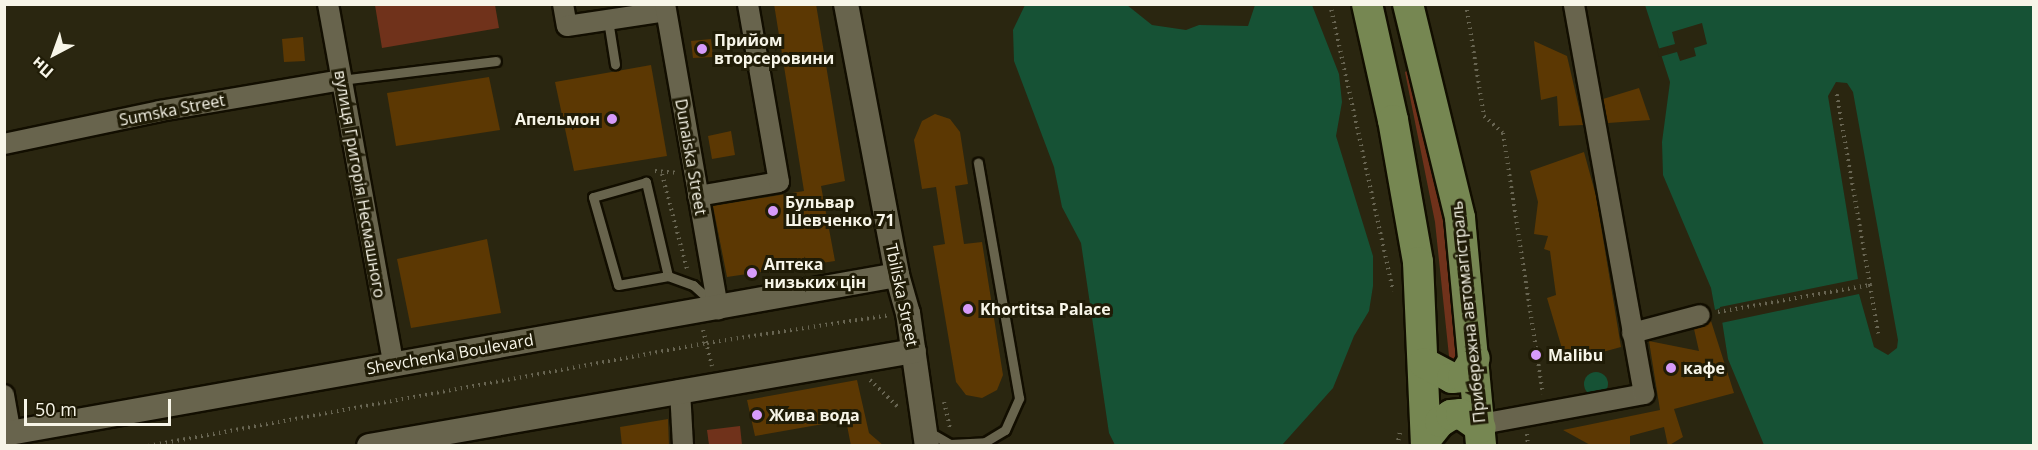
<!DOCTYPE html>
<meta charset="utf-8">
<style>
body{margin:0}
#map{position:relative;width:2038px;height:450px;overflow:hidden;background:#2a2610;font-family:"Open Sans",sans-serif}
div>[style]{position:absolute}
.green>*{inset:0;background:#70321b}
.water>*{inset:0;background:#165235}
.round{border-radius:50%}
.pier>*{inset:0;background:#2a2610}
.building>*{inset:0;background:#5c3803}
.path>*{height:4px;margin-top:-2px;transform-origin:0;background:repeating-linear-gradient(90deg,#686552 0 1.5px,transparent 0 6px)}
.roads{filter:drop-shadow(2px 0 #120e00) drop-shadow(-2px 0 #120e00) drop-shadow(0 2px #120e00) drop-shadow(0 -2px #120e00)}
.service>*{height:9px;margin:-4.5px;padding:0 4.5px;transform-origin:4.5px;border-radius:4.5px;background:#68644d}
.minor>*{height:20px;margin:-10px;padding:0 10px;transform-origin:10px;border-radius:10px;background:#68644d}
.tertiary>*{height:24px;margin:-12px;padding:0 12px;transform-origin:12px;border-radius:12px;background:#68644d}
.primary>*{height:30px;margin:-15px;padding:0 15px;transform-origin:15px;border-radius:15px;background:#768752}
.dots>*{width:16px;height:16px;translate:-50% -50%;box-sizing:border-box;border:3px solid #201c07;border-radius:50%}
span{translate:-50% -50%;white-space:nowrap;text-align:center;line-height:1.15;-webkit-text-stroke:6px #201c07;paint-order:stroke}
.poi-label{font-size:16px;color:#f7f5e8;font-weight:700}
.left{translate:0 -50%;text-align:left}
.right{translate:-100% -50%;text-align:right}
.street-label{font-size:16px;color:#f7f5e8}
.frame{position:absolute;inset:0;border:6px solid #f7f5e8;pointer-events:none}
.north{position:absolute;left:24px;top:24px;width:60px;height:60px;-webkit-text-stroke:4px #201c07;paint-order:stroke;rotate:221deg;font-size:16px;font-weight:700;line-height:24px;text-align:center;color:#f7f5e8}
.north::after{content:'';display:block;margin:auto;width:21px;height:27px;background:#f7f5e8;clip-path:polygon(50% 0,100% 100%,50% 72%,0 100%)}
.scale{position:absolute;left:24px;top:399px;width:147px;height:27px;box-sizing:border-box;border:3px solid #f7f5e8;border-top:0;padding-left:8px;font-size:18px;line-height:21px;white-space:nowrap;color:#f7f5e8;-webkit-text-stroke:4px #201c07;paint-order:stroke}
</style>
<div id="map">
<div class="green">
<div style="clip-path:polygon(375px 5px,495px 5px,499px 28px,382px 48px)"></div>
<div style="clip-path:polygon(1412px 68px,1418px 71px,1446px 223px,1462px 372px,1451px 375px,1435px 222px,1405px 72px)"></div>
<div style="clip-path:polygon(740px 426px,742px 445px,709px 445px,707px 430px)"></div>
</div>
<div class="water">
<div style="clip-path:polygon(1025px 5px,1127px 5px,1152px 25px,1186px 30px,1199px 25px,1248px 26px,1255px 5px,1312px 5px,1339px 74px,1342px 102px,1336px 136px,1373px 256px,1373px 286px,1369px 311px,1354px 336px,1333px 388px,1282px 445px,1115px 445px,1109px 433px,1081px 243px,1062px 207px,1054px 167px,1014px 61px,1013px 30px)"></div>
<div style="clip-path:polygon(1645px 5px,2033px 5px,2033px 445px,1764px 445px,1728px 359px,1720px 308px,1715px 310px,1711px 288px,1663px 175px,1662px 142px,1670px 82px)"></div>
<div class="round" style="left:1584px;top:372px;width:24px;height:24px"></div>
</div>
<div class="pier">
<div style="clip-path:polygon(1702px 23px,1707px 44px,1694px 48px,1696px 56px,1680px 61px,1677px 52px,1659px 57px,1657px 49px,1675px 44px,1672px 32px)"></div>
<div style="clip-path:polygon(1836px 82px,1847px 83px,1853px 92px,1898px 340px,1897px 348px,1888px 355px,1874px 347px,1859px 294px,1721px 323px,1720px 307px,1858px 279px,1828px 96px)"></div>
</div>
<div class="building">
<div style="clip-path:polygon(774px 4px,816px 4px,845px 181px,821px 186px,835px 261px,727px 277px,713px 206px,804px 191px)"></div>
<div style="clip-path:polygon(303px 37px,305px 61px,284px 62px,282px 39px)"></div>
<div style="clip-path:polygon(711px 39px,713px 57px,693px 58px,691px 41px)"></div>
<div style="clip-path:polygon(1534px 41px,1567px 56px,1583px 125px,1559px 126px,1557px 96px,1541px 100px)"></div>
<div style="clip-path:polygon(651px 65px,667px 156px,574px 171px,555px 82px)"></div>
<div style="clip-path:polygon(489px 77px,500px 130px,396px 146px,387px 93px)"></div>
<div style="clip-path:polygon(1639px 88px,1650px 120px,1608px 123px,1603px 99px)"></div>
<div style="clip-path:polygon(935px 114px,950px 119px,960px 132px,968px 184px,955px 186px,964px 244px,982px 242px,1003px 375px,997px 390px,982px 398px,966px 395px,956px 382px,933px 246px,945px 244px,936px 187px,922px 189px,914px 140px,922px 121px)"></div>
<div style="clip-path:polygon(731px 131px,735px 155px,712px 159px,708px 136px)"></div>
<div style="clip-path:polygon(1584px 152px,1596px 196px,1621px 347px,1566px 362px,1547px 298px,1556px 295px,1550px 251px,1544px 249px,1548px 236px,1534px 234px,1538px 202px,1530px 171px)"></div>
<div style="clip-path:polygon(487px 239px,501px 313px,411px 328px,397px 259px)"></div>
<div style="clip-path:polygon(1711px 321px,1734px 393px,1674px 409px,1683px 437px,1668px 446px,1664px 427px,1630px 436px,1630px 446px,1592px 446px,1563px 430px,1660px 410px,1649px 341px,1699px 351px,1694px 329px)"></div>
<div style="clip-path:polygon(857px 380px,869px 433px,884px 446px,851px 446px,846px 420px,755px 436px,747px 400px)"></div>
<div style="clip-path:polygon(668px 419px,669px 446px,622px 446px,620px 427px)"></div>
</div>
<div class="path">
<div style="left:1330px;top:4px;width:294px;rotate:77.6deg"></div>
<div style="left:1466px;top:4px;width:113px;rotate:80.9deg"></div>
<div style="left:1484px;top:116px;width:25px;rotate:42deg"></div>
<div style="left:1503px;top:133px;width:264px;rotate:81.3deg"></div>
<div style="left:655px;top:171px;width:21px;rotate:5deg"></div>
<div style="left:662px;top:174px;width:98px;rotate:75.3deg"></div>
<div style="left:1870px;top:285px;width:49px;rotate:80.5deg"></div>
<div style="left:1718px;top:312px;width:154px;rotate:-10.1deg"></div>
<div style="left:1870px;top:285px;width:197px;rotate:-99.9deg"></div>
<div style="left:703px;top:330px;width:37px;rotate:76deg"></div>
<div style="left:870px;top:380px;width:40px;rotate:44deg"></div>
<div style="left:944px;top:402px;width:26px;rotate:77deg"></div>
<div style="left:1527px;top:434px;width:12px;rotate:85deg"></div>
<div style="left:148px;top:446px;width:568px;rotate:-10.44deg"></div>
<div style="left:707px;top:343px;width:184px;rotate:-8.7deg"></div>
<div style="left:1397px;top:446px;width:14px;rotate:-78deg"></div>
</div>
<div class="roads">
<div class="service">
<div style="left:608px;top:20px;width:45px;rotate:81deg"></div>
<div style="left:341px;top:80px;width:156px;rotate:-7deg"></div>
<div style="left:668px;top:276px;width:97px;rotate:-103.2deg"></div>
<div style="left:646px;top:182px;width:55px;rotate:164.2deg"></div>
<div style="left:593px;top:197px;width:91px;rotate:74.1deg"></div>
<div style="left:618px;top:285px;width:51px;rotate:-10.2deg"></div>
<div style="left:668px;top:276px;width:27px;rotate:20deg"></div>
<div style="left:693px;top:285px;width:27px;rotate:42deg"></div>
<div style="left:929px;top:432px;width:24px;rotate:30deg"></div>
<div style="left:950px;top:444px;width:35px;rotate:-3deg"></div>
<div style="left:985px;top:442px;width:23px;rotate:-31deg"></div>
<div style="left:1005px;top:430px;width:35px;rotate:-66deg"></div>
<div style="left:1019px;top:398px;width:239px;rotate:-99.9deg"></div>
</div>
<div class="minor">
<div style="left:328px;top:4px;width:365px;rotate:79.7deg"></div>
<div style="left:563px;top:4px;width:22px;rotate:80deg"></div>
<div style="left:567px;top:26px;width:100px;rotate:-8.6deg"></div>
<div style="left:665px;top:4px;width:310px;rotate:80.1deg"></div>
<div style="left:4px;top:144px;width:159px;rotate:-11.9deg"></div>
<div style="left:160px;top:111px;width:184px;rotate:-9.7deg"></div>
<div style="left:698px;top:196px;width:82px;rotate:-9.8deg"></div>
<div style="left:779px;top:182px;width:181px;rotate:-99.9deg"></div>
<div style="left:1632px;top:333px;width:70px;rotate:-14.8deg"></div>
<div style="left:680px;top:390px;width:56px;rotate:86.9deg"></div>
<div style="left:4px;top:395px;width:39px;rotate:80deg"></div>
<div style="left:1481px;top:424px;width:166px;rotate:-10.4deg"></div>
<div style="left:1644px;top:394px;width:396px;rotate:-100.2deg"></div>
</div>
<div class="tertiary">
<div style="left:846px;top:4px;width:276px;rotate:79.3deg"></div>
<div style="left:897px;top:275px;width:40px;rotate:74deg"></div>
<div style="left:908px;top:313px;width:134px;rotate:81.9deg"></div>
<div style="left:4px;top:434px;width:907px;rotate:-10.1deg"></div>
<div style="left:369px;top:446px;width:553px;rotate:-9.89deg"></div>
</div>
<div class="primary">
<div style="left:1367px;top:4px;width:119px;rotate:77.4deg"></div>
<div style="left:1393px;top:120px;width:144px;rotate:80deg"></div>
<div style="left:1418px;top:262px;width:184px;rotate:87.5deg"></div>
<div style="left:1408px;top:4px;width:220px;rotate:76.3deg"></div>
<div style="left:1460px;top:218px;width:229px;rotate:84.7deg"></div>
<div style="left:1424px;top:363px;width:32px;rotate:28deg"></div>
<div style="left:1452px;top:378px;width:11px;rotate:-5deg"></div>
<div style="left:1463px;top:377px;width:22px;rotate:-58deg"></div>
<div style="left:1426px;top:439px;width:22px;rotate:-51deg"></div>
<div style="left:1440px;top:422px;width:13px;rotate:-32deg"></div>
<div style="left:1451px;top:415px;width:10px;rotate:-6deg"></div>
<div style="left:1461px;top:414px;width:24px;rotate:35deg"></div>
</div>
</div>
<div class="dots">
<div style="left:702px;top:49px;background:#d69bfa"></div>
<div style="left:612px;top:119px;background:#d69bfa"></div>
<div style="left:773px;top:211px;background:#d69bfa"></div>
<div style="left:752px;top:273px;background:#d69bfa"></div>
<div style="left:968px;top:309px;background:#d69bfa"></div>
<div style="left:1536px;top:355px;background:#d69bfa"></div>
<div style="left:1671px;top:368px;background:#d69bfa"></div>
<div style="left:757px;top:415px;background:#d69bfa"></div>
</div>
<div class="poi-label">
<span class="left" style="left:714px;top:49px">Прийом<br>вторсеровини</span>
<span class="right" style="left:600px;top:119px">Апельмон</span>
<span class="left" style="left:785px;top:211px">Бульвар<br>Шевченко 71</span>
<span class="left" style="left:764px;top:273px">Аптека<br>низьких цін</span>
<span class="left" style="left:980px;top:309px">Khortitsa Palace</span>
<span class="left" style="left:1548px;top:355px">Malibu</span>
<span class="left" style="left:1683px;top:368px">кафе</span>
<span class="left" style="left:769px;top:415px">Жива вода</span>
</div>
<div class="street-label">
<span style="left:172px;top:110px;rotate:-11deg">Sumska Street</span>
<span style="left:691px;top:157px;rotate:80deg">Dunaiska Street</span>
<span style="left:360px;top:184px;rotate:80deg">вулиця Григорія Несмашного</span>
<span style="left:902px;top:295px;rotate:78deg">Tbiliska Street</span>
<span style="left:1468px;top:312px;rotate:-96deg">Прибережна автомагістраль</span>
<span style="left:450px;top:354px;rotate:-10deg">Shevchenka Boulevard</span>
</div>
<div class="frame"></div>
<div class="north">Пн</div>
<div class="scale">50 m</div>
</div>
